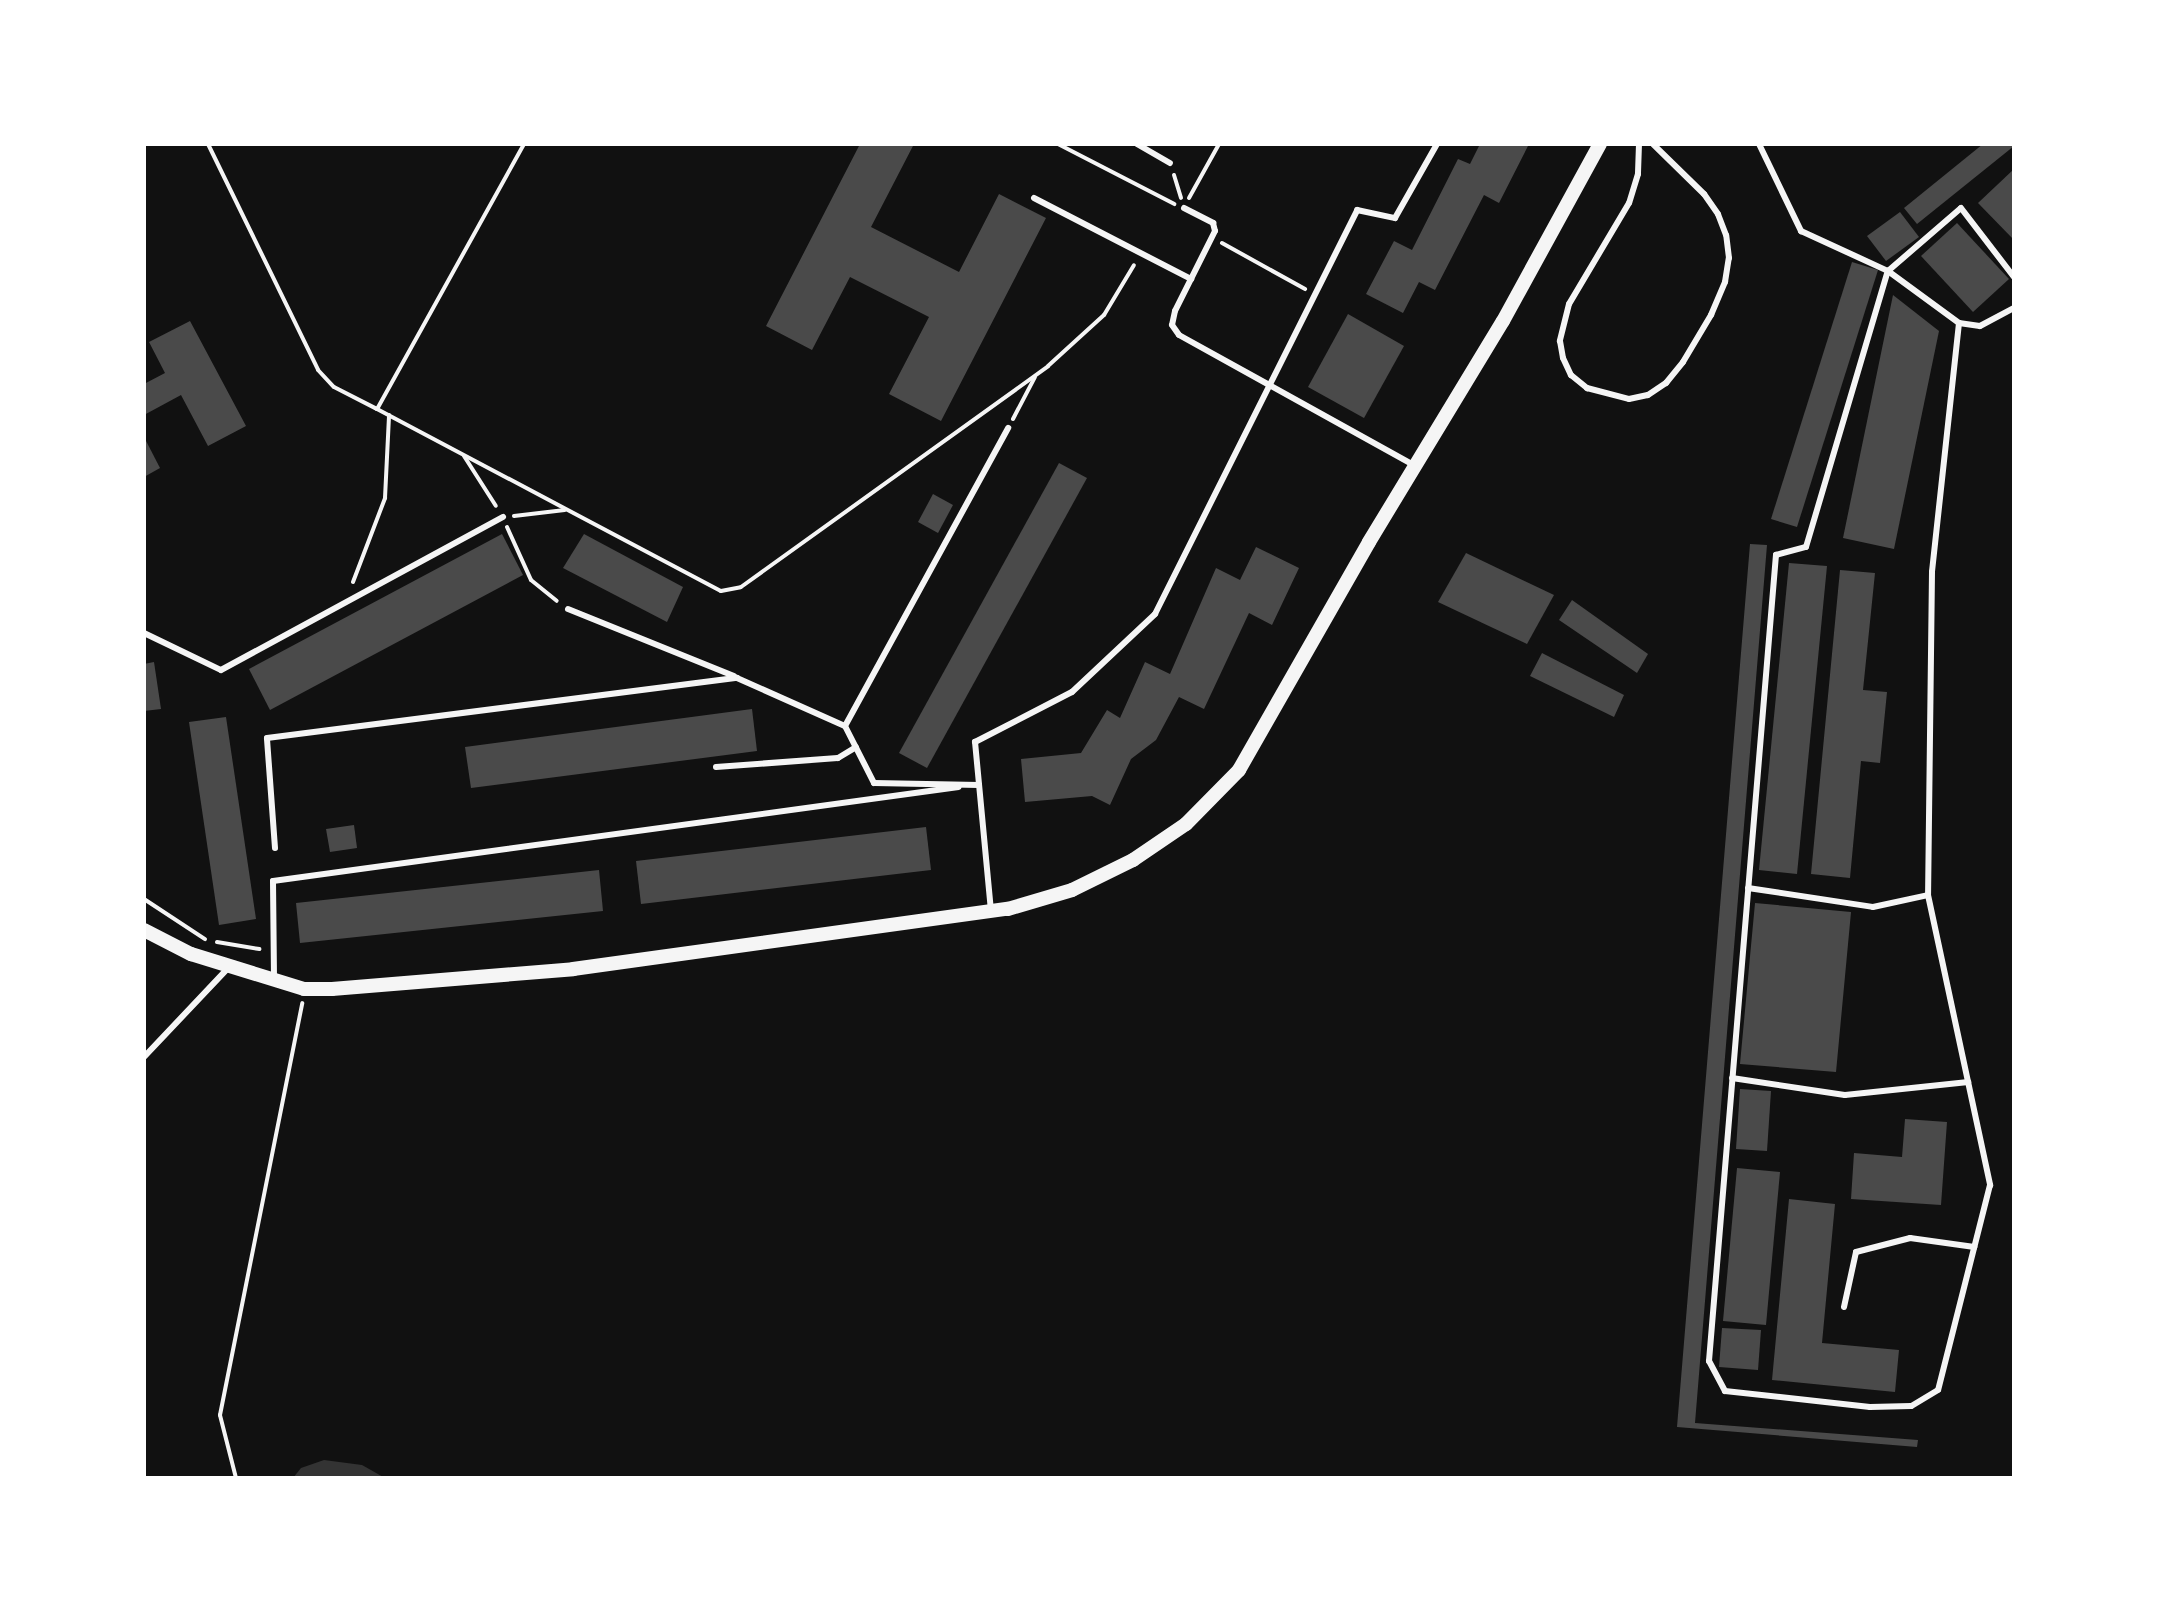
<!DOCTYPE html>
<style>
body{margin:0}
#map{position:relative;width:2158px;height:1622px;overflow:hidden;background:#111;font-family:"Source Serif 4",serif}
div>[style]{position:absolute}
.water>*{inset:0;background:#333}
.building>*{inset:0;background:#4a4a4a}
.path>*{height:4px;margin:-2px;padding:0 2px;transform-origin:2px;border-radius:2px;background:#f5f5f5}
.service>*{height:6px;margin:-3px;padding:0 3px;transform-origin:3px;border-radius:3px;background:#f5f5f5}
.tertiary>*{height:14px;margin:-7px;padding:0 7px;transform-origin:7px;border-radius:7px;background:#f5f5f5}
span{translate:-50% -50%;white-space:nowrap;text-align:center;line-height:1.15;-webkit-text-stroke:8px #fff;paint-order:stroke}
.frame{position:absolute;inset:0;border:146px solid #fff;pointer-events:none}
</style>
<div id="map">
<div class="water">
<div style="clip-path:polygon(324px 1460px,362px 1465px,385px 1478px,293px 1478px,301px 1468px)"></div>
</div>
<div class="building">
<div style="clip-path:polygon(860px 144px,914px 144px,871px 227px,959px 272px,999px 194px,1046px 218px,941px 421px,889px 394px,929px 317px,850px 277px,812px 350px,766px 326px)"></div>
<div style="clip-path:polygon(1480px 144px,1529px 144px,1499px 203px,1484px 195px,1435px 290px,1419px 282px,1403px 313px,1366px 294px,1394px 241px,1412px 250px,1458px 159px,1470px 164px)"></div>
<div style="clip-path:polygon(1983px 144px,2014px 146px,1917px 224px,1904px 208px)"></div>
<div style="clip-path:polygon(2014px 169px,2014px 240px,1978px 203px)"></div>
<div style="clip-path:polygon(1900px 212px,1919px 237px,1886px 261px,1867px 236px)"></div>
<div style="clip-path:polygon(1957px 223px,2009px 279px,1973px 312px,1921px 256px)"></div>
<div style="clip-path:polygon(1852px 262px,1878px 270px,1797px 527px,1771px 519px)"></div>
<div style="clip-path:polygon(1893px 295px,1939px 331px,1894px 549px,1843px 538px)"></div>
<div style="clip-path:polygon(1348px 314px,1404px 346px,1364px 418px,1308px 387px)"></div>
<div style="clip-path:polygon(190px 321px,246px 426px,208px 446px,181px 395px,144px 415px,144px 384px,165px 373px,149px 342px)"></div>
<div style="clip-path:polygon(144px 437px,160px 468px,144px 477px)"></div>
<div style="clip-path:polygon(1059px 463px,1087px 478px,927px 768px,899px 753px)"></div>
<div style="clip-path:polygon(933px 494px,953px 505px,938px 533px,918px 522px)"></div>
<div style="clip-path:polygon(502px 534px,523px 575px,270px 710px,249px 669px)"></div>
<div style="clip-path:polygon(584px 534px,683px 587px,667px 622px,563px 568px)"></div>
<div style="clip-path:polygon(1750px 544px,1767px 545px,1695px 1423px,1918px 1440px,1917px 1447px,1677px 1427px)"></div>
<div style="clip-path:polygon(1256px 547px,1299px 568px,1272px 625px,1249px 613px,1204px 709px,1179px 697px,1156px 740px,1131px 759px,1110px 805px,1092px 796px,1025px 802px,1021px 759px,1081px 753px,1107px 710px,1120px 718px,1145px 662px,1170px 674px,1216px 568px,1240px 580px)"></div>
<div style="clip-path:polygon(1466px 553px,1554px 595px,1527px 644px,1438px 602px)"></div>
<div style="clip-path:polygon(1789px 563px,1827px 566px,1797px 874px,1759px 870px)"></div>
<div style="clip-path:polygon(1840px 570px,1875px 573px,1863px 690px,1887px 692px,1880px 763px,1861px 761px,1850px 878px,1811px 874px)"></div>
<div style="clip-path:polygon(1572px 600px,1648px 654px,1637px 673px,1559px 620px)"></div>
<div style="clip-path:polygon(1542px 653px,1624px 695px,1614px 717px,1530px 676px)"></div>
<div style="clip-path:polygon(154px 662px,161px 709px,144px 711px,144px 664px)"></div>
<div style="clip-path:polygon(752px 709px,757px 751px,471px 788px,465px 747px)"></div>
<div style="clip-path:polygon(226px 717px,256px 919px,219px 925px,189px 722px)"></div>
<div style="clip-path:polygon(354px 825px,357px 848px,330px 852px,326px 829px)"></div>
<div style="clip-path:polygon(926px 827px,931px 870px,641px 904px,636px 861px)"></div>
<div style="clip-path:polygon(599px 870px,603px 911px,300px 943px,296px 903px)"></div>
<div style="clip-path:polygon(1755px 903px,1851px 912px,1836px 1072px,1740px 1064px)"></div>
<div style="clip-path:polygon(1740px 1089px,1771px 1091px,1767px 1151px,1736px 1149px)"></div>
<div style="clip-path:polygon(1905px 1119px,1947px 1122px,1941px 1205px,1851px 1199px,1854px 1153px,1902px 1157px)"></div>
<div style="clip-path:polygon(1737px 1168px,1780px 1172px,1766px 1325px,1723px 1321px)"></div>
<div style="clip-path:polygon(1789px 1199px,1835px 1204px,1822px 1343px,1899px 1350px,1895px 1392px,1772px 1380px)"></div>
<div style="clip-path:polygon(1722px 1328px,1761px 1330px,1758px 1370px,1719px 1367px)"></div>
</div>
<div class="path">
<div style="left:208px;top:144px;width:251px;rotate:64deg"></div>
<div style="left:318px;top:370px;width:23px;rotate:47deg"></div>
<div style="left:334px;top:387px;width:48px;rotate:27.1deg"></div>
<div style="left:524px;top:144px;width:303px;rotate:119deg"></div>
<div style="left:377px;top:409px;width:389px;rotate:27.9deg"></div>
<div style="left:721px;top:591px;width:20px;rotate:-11deg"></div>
<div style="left:741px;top:587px;width:378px;rotate:-35.7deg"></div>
<div style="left:1048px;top:366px;width:76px;rotate:-42.3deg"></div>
<div style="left:1104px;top:315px;width:58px;rotate:-59deg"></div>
<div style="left:1058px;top:144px;width:131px;rotate:27.3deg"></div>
<div style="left:1174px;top:175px;width:24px;rotate:73deg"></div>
<div style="left:1189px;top:198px;width:62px;rotate:-60.9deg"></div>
<div style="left:1222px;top:243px;width:95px;rotate:29deg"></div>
<div style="left:1013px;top:419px;width:47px;rotate:-62.4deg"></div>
<div style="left:464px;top:456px;width:59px;rotate:57.4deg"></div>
<div style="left:514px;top:516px;width:51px;rotate:-6.7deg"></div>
<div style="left:507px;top:527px;width:58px;rotate:65.6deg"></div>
<div style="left:531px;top:580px;width:33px;rotate:39deg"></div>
<div style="left:353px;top:582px;width:90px;rotate:-69.1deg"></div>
<div style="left:385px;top:498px;width:83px;rotate:-87.2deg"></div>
<div style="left:144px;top:899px;width:73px;rotate:33.3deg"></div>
<div style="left:217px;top:942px;width:43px;rotate:9.5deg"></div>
<div style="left:236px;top:1478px;width:65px;rotate:-104.3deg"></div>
<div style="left:220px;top:1415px;width:420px;rotate:-78.7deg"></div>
</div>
<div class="service">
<div style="left:1137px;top:144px;width:38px;rotate:30deg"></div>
<div style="left:1639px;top:144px;width:30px;rotate:92deg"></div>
<div style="left:1638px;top:174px;width:30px;rotate:107deg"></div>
<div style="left:1629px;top:203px;width:117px;rotate:120.7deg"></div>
<div style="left:1569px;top:304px;width:38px;rotate:104deg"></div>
<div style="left:1560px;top:341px;width:17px;rotate:80deg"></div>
<div style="left:1563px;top:358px;width:19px;rotate:65deg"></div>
<div style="left:1571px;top:375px;width:21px;rotate:39deg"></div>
<div style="left:1587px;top:388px;width:43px;rotate:14.7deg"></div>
<div style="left:1629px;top:399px;width:19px;rotate:-12deg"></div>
<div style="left:1648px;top:395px;width:22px;rotate:-34deg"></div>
<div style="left:1666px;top:383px;width:27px;rotate:-51deg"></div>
<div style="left:1683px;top:362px;width:55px;rotate:-59.2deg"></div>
<div style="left:1711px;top:315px;width:36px;rotate:-67deg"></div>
<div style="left:1725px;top:282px;width:24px;rotate:-81deg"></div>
<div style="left:1729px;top:258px;width:23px;rotate:-97deg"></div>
<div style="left:1726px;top:235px;width:22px;rotate:-111deg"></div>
<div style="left:1718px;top:214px;width:24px;rotate:-125deg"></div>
<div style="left:1704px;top:194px;width:71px;rotate:-135.6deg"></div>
<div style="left:1759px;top:144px;width:97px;rotate:64.2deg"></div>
<div style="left:1801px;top:231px;width:96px;rotate:24.7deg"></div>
<div style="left:1888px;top:271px;width:88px;rotate:36.2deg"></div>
<div style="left:1959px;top:323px;width:250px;rotate:96.2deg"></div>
<div style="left:1932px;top:572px;width:323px;rotate:90.7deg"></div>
<div style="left:1928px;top:895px;width:297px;rotate:77.9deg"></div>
<div style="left:1990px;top:1185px;width:211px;rotate:104.2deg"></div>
<div style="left:1938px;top:1390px;width:31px;rotate:149deg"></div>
<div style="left:1911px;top:1406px;width:41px;rotate:178.6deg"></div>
<div style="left:1870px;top:1407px;width:146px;rotate:-173.7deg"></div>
<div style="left:1725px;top:1391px;width:34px;rotate:-118deg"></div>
<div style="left:1709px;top:1361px;width:809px;rotate:-85.25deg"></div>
<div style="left:1776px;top:555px;width:31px;rotate:-15deg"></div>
<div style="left:1806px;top:547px;width:288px;rotate:-73.5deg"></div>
<div style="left:1888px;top:271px;width:96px;rotate:-40.8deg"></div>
<div style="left:1961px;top:208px;width:87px;rotate:52.5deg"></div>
<div style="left:1034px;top:198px;width:177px;rotate:27.3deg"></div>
<div style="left:1184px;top:208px;width:33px;rotate:27deg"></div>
<div style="left:1213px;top:223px;width:8px;rotate:76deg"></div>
<div style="left:1215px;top:231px;width:89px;rotate:116.6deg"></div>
<div style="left:1175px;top:311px;width:14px;rotate:102deg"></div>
<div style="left:1172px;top:325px;width:12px;rotate:55deg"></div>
<div style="left:1179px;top:335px;width:269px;rotate:29deg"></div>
<div style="left:1959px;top:323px;width:21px;rotate:8deg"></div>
<div style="left:1980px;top:326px;width:38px;rotate:-28deg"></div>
<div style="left:568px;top:609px;width:179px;rotate:22deg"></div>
<div style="left:144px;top:633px;width:85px;rotate:25.7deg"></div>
<div style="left:221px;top:670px;width:321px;rotate:-28.5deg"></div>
<div style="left:845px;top:726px;width:340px;rotate:-61.3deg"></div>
<div style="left:716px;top:767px;width:122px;rotate:-4.2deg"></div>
<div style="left:838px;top:758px;width:21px;rotate:-31deg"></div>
<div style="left:275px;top:848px;width:110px;rotate:-94.2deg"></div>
<div style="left:267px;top:738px;width:474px;rotate:-7.3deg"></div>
<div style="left:737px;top:678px;width:118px;rotate:24deg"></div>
<div style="left:845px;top:726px;width:64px;rotate:63deg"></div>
<div style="left:874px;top:783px;width:105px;rotate:1.1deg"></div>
<div style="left:1748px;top:888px;width:126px;rotate:8.6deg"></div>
<div style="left:1873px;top:907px;width:56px;rotate:-12.3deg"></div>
<div style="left:991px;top:911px;width:170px;rotate:-95.4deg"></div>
<div style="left:975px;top:742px;width:109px;rotate:-27.3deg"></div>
<div style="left:1072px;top:692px;width:114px;rotate:-43.2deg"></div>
<div style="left:1155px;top:614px;width:452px;rotate:-63.4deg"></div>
<div style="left:1357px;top:210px;width:39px;rotate:12deg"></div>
<div style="left:1395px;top:218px;width:85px;rotate:-60.4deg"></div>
<div style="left:274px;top:977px;width:96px;rotate:-90.6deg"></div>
<div style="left:273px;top:881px;width:692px;rotate:-7.8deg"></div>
<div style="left:144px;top:1057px;width:124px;rotate:-46.6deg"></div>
<div style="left:1732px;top:1078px;width:114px;rotate:8.6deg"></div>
<div style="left:1845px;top:1095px;width:124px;rotate:-6deg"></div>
<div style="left:1844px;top:1307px;width:56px;rotate:-77.7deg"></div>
<div style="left:1856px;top:1252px;width:56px;rotate:-14.5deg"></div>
<div style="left:1910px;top:1238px;width:65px;rotate:8deg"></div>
</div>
<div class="tertiary">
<div style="left:144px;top:930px;width:53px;rotate:27.1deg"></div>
<div style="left:191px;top:954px;width:118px;rotate:17.2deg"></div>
<div style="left:304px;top:989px;width:28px"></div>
<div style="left:332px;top:989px;width:242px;rotate:-4.7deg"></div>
<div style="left:573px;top:969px;width:439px;rotate:-7.9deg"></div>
<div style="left:1008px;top:909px;width:67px;rotate:-16.5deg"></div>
<div style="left:1072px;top:890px;width:68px;rotate:-26.2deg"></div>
<div style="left:1133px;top:860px;width:64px;rotate:-34.2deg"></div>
<div style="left:1186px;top:824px;width:76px;rotate:-45.5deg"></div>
<div style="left:1239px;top:770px;width:262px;rotate:-60.3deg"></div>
<div style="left:1369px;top:542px;width:258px;rotate:-58.8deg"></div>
<div style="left:1503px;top:321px;width:202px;rotate:-61.3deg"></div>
</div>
<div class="frame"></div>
</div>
